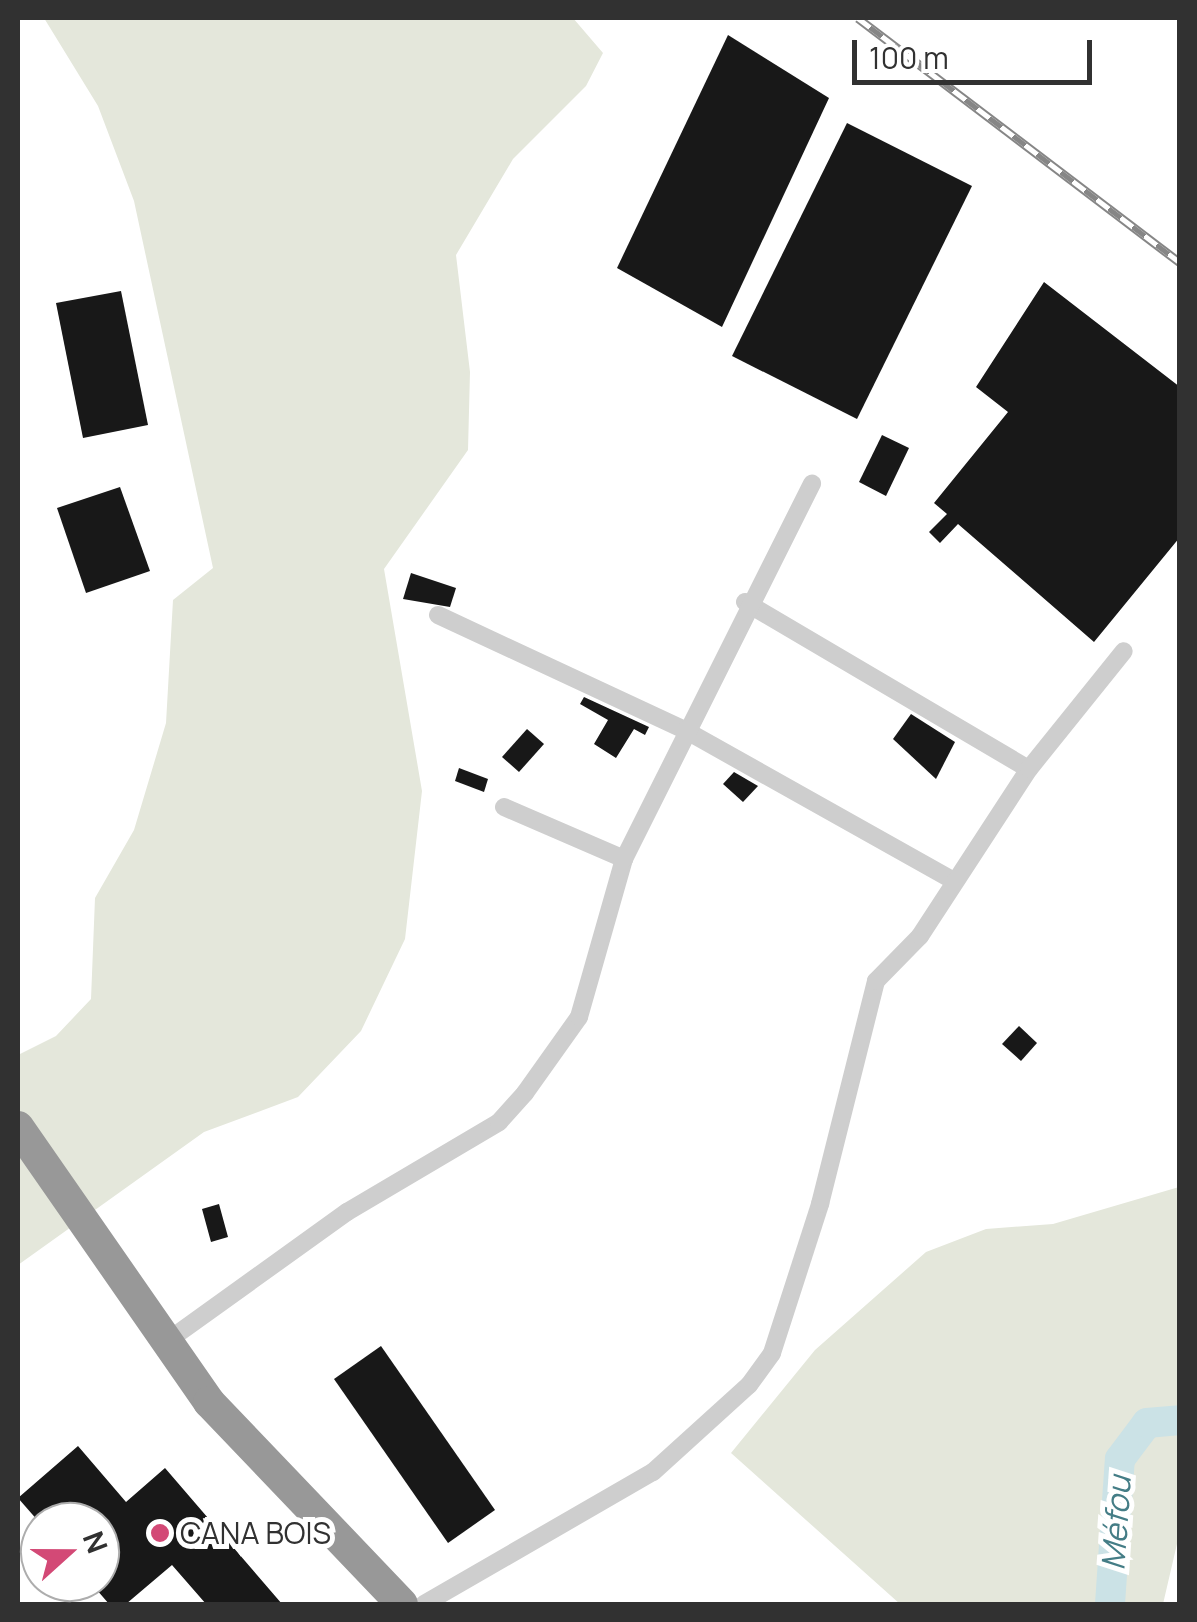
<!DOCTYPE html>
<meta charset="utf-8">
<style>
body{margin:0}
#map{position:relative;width:1197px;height:1622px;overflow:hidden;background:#fff;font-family:Manrope,sans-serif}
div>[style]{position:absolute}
.green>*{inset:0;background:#e4e7db}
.river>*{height:30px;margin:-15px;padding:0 15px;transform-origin:15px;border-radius:15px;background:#cbe2e6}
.building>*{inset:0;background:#181818}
.street>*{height:18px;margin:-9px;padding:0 9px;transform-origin:9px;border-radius:9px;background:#cecece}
.highway>*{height:32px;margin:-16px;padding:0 16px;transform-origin:16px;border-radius:16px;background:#989898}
.rail>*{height:9px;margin-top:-4.5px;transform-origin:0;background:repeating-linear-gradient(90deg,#fff 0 15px,#868686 0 30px);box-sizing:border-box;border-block:2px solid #868686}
.dots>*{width:28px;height:28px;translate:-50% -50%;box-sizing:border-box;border:5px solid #fff;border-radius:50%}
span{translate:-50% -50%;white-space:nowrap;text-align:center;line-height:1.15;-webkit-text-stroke:10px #fff;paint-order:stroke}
.poi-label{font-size:30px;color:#313131}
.left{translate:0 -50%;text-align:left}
.water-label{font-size:32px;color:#447d86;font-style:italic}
.frame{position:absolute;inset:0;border:20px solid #313131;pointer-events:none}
.north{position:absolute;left:20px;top:1502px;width:100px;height:100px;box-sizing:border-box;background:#fff;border:2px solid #adadad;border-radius:50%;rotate:69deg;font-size:28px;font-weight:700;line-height:40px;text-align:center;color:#313131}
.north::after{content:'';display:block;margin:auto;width:35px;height:45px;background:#d34976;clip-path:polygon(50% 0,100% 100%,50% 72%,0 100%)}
.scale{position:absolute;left:852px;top:40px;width:240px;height:45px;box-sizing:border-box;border:5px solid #313131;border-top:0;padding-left:12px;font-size:30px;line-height:35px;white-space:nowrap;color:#313131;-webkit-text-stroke:8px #fff;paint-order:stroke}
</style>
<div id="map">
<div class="green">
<div style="clip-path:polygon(44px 18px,573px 18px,603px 53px,586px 86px,513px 159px,456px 255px,470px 372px,468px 450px,384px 569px,422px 791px,405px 939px,361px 1031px,298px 1097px,204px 1132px,18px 1265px,18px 1055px,56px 1036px,91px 999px,95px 898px,134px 830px,166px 723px,173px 600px,213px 568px,134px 201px,98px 106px)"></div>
<div style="clip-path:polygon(1179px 1187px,1180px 1531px,1163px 1604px,900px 1604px,731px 1453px,815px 1350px,926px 1252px,986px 1229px,1053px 1224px)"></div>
</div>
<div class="river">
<div style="left:1110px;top:1604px;width:145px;rotate:-86.1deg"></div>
<div style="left:1120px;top:1459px;width:45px;rotate:-53.1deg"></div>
<div style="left:1147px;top:1423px;width:33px;rotate:-5deg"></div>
</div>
<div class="building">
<div style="clip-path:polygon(728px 35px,829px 98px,722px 327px,617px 268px)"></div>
<div style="clip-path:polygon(847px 123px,972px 186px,857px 419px,732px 356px)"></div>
<div style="clip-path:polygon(1044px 282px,1180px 387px,1180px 537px,1094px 642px,958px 524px,940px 543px,929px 532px,947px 514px,934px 503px,1008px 412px,976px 387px)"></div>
<div style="clip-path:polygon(121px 291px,148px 425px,83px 438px,56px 303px)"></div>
<div style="clip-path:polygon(882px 435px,909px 448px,886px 496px,859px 482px)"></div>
<div style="clip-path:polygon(120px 487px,150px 571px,86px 593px,57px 508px)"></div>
<div style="clip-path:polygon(411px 573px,456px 588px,450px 607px,403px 599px)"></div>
<div style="clip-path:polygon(584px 697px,649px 727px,645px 735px,634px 729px,616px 758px,594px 744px,608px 720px,580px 704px)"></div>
<div style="clip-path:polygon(911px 714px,955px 742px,936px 779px,893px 739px)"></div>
<div style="clip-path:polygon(527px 729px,544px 744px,519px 772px,502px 757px)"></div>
<div style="clip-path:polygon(459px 768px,488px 779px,484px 792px,455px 781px)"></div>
<div style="clip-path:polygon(734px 772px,758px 786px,743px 802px,723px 784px)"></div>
<div style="clip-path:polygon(1019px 1026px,1037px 1043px,1021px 1061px,1002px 1044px)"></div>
<div style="clip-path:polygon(219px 1204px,228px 1237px,211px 1242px,202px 1209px)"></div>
<div style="clip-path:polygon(381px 1346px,495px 1510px,448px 1543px,334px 1379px)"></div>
<div style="clip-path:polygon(78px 1446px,126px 1502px,165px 1468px,282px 1604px,206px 1604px,172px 1565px,126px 1604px,109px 1604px,90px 1582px,100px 1582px,100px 1522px,39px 1522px,18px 1498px)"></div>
</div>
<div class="street">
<div style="left:745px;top:602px;width:329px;rotate:30.5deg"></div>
<div style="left:438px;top:615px;width:272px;rotate:25deg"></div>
<div style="left:685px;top:730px;width:306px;rotate:29.3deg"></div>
<div style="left:504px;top:807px;width:131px;rotate:23.4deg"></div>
<div style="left:166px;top:1342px;width:223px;rotate:-35.7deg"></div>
<div style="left:347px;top:1212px;width:177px;rotate:-30.6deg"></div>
<div style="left:499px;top:1122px;width:39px;rotate:-48deg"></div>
<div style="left:525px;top:1093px;width:93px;rotate:-54.6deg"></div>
<div style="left:579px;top:1017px;width:164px;rotate:-74.1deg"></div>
<div style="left:624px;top:859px;width:420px;rotate:-63.4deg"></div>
<div style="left:424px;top:1604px;width:264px;rotate:-30deg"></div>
<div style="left:653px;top:1472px;width:130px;rotate:-42.2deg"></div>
<div style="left:749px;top:1385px;width:39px;rotate:-54deg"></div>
<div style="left:772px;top:1353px;width:157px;rotate:-72.1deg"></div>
<div style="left:820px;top:1204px;width:230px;rotate:-75.9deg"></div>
<div style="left:876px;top:981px;width:63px;rotate:-45.6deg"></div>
<div style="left:920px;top:936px;width:199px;rotate:-56.9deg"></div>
<div style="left:1029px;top:769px;width:151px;rotate:-51.2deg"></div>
</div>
<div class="highway">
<div style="left:18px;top:1127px;width:335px;rotate:55.2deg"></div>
<div style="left:209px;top:1402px;width:279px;rotate:46.3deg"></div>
</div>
<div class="rail">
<div style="left:858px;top:18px;width:404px;rotate:37.2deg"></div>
</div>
<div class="dots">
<div style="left:160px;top:1533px;background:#d34976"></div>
</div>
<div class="poi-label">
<span class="left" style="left:180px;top:1533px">CANA BOIS</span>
</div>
<div class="water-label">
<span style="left:1116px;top:1523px;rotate:-86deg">Méfou</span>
</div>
<div class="frame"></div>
<div class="north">N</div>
<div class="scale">100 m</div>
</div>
